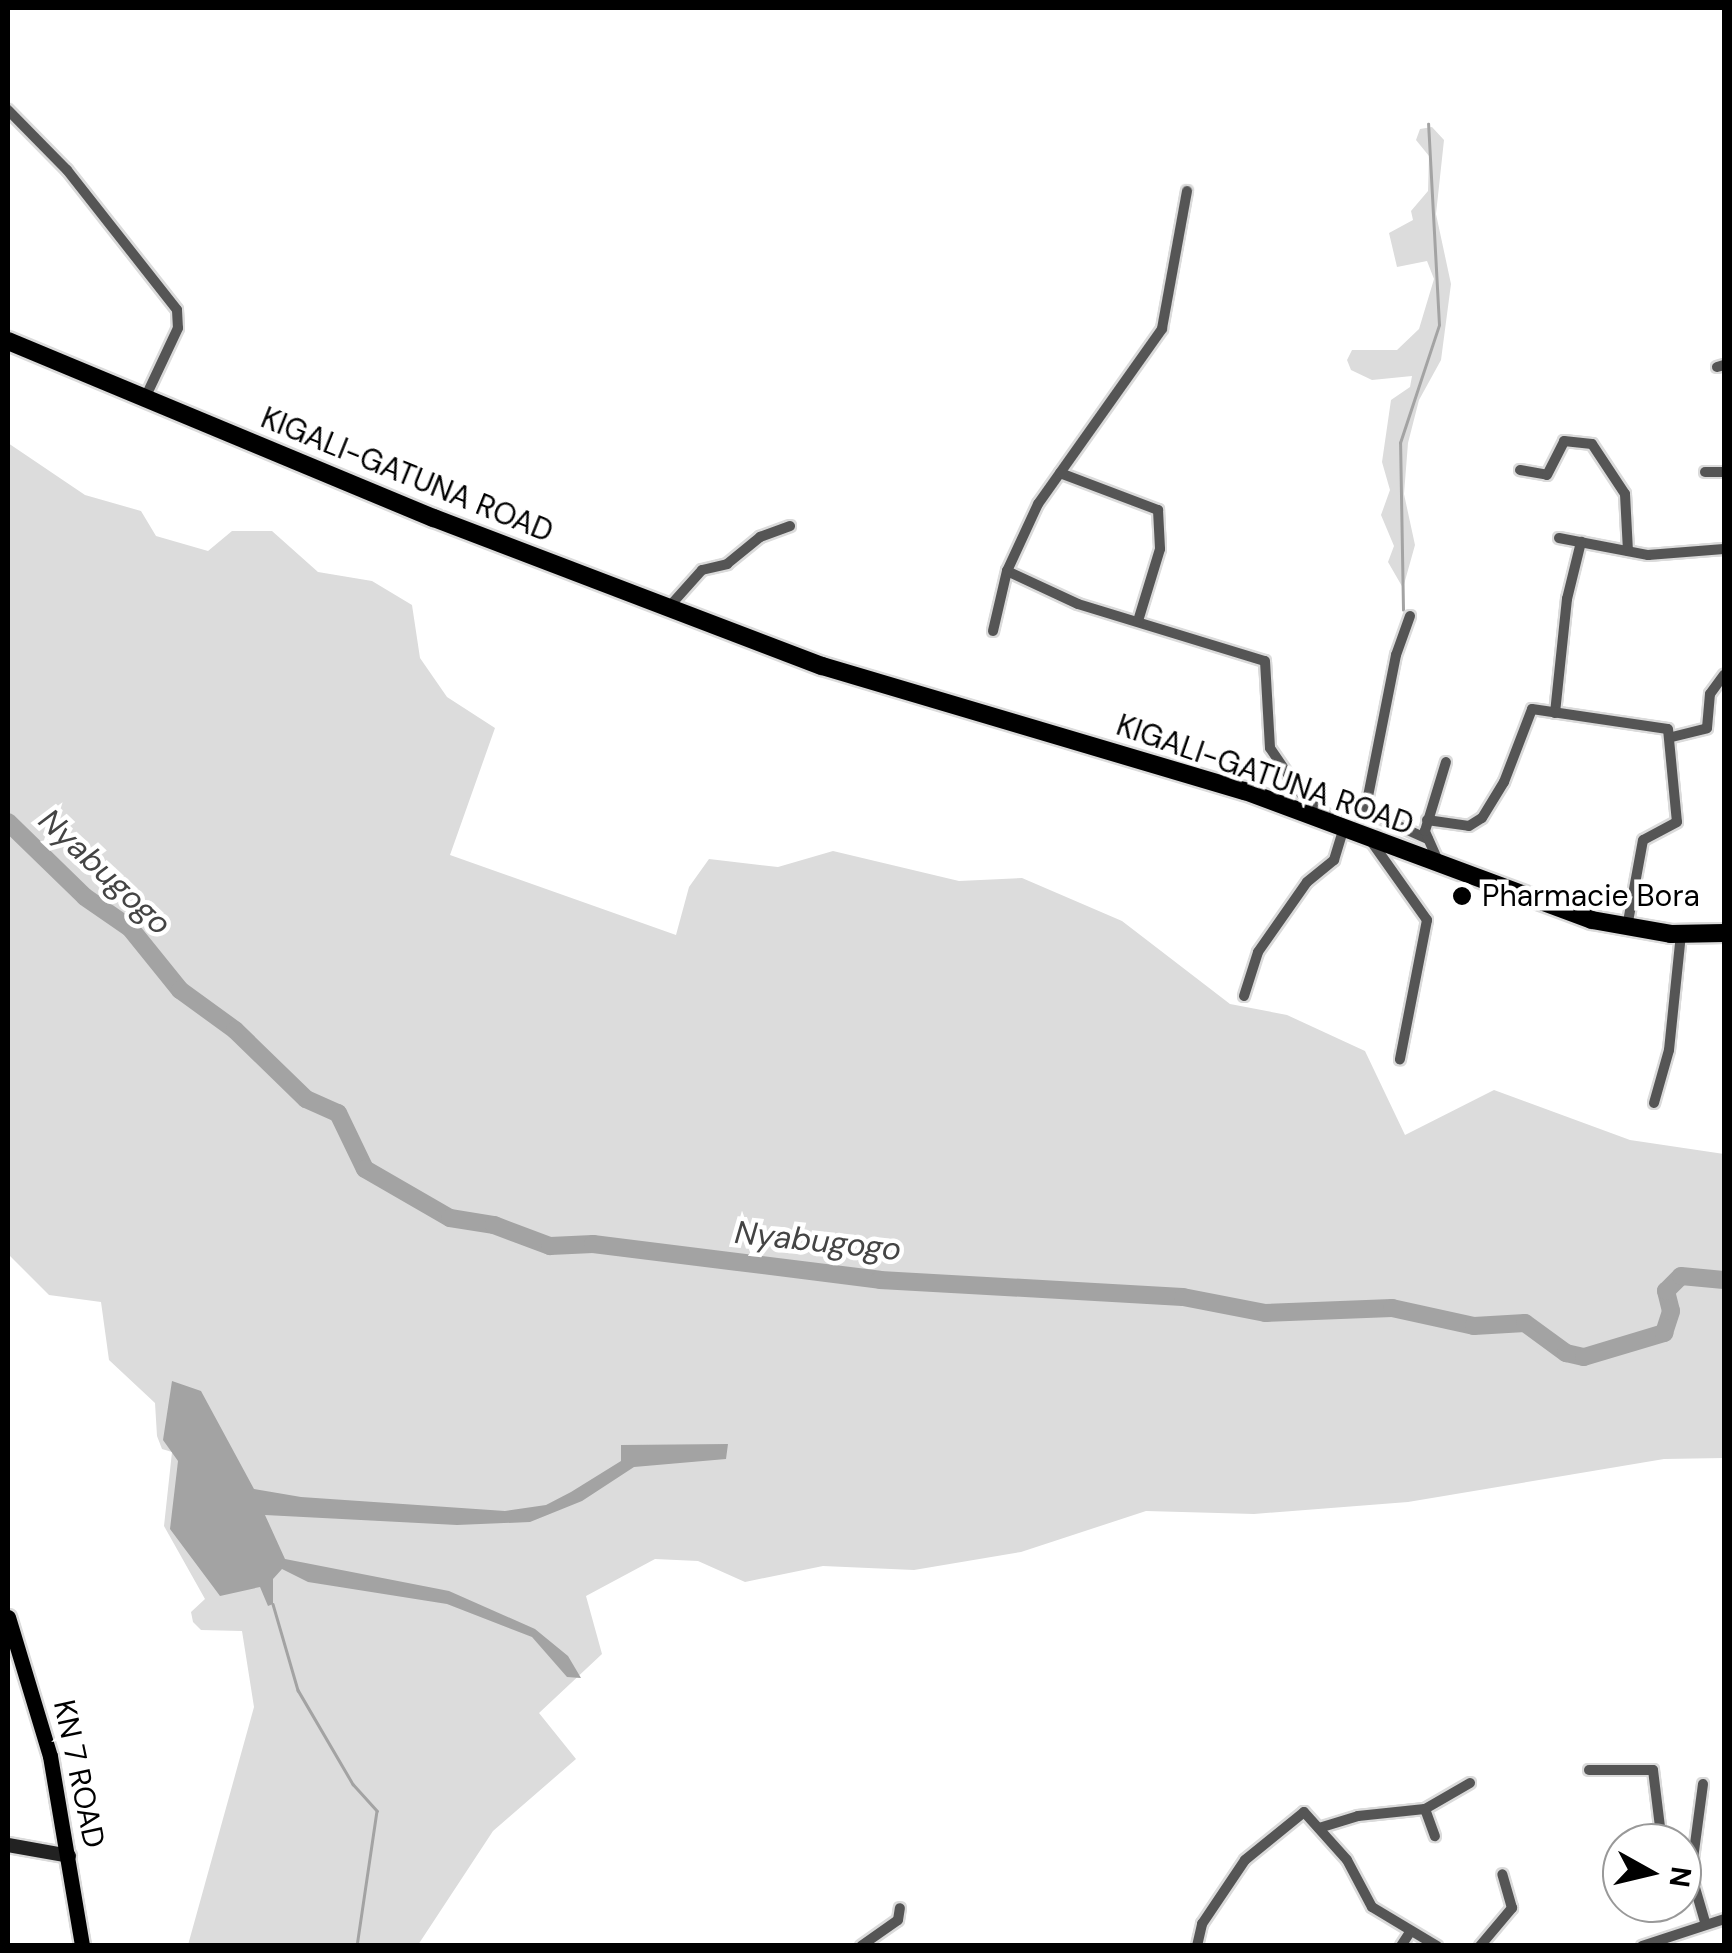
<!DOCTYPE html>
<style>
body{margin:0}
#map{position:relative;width:1732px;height:1953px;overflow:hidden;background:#fff;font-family:"DM Sans",sans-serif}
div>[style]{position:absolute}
.green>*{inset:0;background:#dcdcdc}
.water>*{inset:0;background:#a3a3a3}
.stream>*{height:2.5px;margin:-1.25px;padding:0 1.25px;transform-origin:1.25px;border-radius:1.25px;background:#a3a3a3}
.river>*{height:18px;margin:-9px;padding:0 9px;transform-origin:9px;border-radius:9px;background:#a3a3a3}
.roads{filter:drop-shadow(2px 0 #dbdbdb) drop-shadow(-2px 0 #dbdbdb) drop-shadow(0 2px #dbdbdb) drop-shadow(0 -2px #dbdbdb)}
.street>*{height:10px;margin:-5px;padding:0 5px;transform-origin:5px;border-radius:5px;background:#555}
.secondary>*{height:14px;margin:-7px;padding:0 7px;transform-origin:7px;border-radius:7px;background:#222}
.primary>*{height:15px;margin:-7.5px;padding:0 7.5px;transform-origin:7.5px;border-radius:7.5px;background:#000}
.highway>*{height:18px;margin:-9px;padding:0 9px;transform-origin:9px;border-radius:9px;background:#000}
.dots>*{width:28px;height:28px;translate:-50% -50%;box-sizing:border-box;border:5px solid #fff;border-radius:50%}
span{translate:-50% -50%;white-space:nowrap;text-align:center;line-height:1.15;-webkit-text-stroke:9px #fff;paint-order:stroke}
.street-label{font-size:30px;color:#000}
.poi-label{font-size:30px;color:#000}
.left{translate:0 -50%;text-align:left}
.water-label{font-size:32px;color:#444;font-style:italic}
.frame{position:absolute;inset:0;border:10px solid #000;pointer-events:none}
.north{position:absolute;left:1602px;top:1823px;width:100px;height:100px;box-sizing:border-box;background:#fff;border:2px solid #999;border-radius:50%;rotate:98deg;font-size:28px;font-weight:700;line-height:40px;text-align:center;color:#000}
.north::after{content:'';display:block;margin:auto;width:35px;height:45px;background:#000;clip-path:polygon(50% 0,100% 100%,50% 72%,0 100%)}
</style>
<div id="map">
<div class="green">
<div style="clip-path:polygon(1432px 127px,1444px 140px,1436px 214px,1451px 284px,1441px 360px,1419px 400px,1408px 443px,1404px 494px,1415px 545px,1403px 588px,1388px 562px,1394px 546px,1381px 515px,1390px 490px,1382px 462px,1391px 400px,1410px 387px,1412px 376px,1372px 380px,1351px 370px,1347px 360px,1352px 350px,1397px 350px,1419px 329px,1434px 279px,1427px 261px,1397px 267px,1389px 233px,1413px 220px,1411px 211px,1428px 191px,1429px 156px,1416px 140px,1420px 129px)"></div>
<div style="clip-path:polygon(8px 443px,85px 495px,141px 511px,156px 536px,208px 551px,232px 531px,272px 531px,318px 572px,372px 581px,412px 605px,420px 658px,447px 697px,495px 728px,450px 855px,676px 935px,689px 887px,709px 859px,778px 867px,833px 851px,959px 881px,1022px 878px,1122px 921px,1230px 1004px,1287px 1015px,1365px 1051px,1405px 1135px,1494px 1090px,1630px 1140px,1724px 1154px,1724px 1458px,1664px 1459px,1408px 1502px,1254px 1514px,1146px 1511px,1021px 1552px,914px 1570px,823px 1566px,745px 1582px,698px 1561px,655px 1559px,586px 1596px,602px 1654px,539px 1713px,576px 1759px,493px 1831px,418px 1945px,188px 1945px,254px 1707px,242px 1631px,201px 1630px,193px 1622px,191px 1612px,205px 1599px,164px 1526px,172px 1452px,162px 1449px,157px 1436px,155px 1403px,109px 1360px,101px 1302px,49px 1295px,8px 1254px)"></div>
</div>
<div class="water">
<div style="clip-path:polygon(172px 1381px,201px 1391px,254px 1489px,301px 1497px,505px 1511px,546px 1505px,571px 1492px,621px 1461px,621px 1445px,728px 1444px,726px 1459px,634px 1467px,582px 1501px,530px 1522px,457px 1525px,265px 1515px,285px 1559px,449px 1591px,535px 1629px,568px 1656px,581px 1678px,567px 1677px,532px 1637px,447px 1604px,308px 1582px,282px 1569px,273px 1579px,273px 1604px,268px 1606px,260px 1587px,220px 1596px,170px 1529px,178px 1461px,163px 1440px)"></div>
</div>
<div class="stream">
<div style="left:1403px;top:610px;width:167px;rotate:-91deg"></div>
<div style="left:1400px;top:443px;width:124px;rotate:-71.7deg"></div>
<div style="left:1439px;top:325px;width:201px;rotate:-93.1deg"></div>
<div style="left:273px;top:1604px;width:90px;rotate:73.8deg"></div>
<div style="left:298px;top:1690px;width:109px;rotate:59.7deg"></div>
<div style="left:353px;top:1784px;width:36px;rotate:48deg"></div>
<div style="left:377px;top:1811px;width:136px;rotate:98.4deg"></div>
</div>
<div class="river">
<div style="left:8px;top:822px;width:107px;rotate:44.2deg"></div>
<div style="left:85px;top:897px;width:55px;rotate:34.6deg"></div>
<div style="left:130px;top:928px;width:80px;rotate:51.1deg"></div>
<div style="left:180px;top:990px;width:68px;rotate:36deg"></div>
<div style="left:235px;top:1030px;width:99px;rotate:44.2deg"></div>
<div style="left:306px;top:1099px;width:35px;rotate:24deg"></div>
<div style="left:338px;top:1113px;width:62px;rotate:64.3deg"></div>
<div style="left:365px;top:1169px;width:98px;rotate:30deg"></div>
<div style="left:450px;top:1218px;width:45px;rotate:9deg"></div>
<div style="left:494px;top:1225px;width:60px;rotate:20.6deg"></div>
<div style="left:550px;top:1246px;width:43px;rotate:-2.7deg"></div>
<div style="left:593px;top:1244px;width:289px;rotate:7.1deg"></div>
<div style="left:880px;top:1280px;width:303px;rotate:3.2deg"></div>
<div style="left:1183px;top:1297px;width:84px;rotate:11deg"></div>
<div style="left:1265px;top:1313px;width:127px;rotate:-2.3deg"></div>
<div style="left:1392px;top:1308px;width:84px;rotate:12.4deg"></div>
<div style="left:1474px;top:1326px;width:51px;rotate:-3.4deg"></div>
<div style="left:1525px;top:1323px;width:51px;rotate:36.2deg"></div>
<div style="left:1566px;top:1353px;width:18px;rotate:13deg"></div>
<div style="left:1584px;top:1357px;width:84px;rotate:-16.7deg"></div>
<div style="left:1664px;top:1333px;width:23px;rotate:-72deg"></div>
<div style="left:1671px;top:1311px;width:21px;rotate:-104deg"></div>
<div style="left:1666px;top:1291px;width:21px;rotate:-45deg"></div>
<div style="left:1681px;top:1276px;width:43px;rotate:5.3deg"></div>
</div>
<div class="roads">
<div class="street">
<div style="left:8px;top:110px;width:84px;rotate:45.5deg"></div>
<div style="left:67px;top:170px;width:178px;rotate:51.8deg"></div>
<div style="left:177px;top:310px;width:18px;rotate:87deg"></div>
<div style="left:178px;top:328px;width:77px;rotate:115.2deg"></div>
<div style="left:1187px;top:191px;width:140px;rotate:100.3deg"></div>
<div style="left:1162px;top:329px;width:214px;rotate:125.3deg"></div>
<div style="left:1038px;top:504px;width:74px;rotate:114.8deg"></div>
<div style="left:1007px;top:571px;width:78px;rotate:24.9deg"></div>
<div style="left:1078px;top:604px;width:195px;rotate:17deg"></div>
<div style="left:1265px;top:661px;width:87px;rotate:86.7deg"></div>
<div style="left:1270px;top:748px;width:60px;rotate:55.8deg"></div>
<div style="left:1304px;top:798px;width:32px;rotate:36deg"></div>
<div style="left:1717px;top:367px;width:7px;rotate:-16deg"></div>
<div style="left:1520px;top:470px;width:27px;rotate:10deg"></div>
<div style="left:1547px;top:475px;width:38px;rotate:-63deg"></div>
<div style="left:1564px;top:441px;width:28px;rotate:6deg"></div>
<div style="left:1592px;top:444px;width:60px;rotate:56.6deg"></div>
<div style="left:1625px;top:494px;width:57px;rotate:87deg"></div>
<div style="left:1705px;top:472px;width:19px"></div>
<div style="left:1060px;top:473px;width:105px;rotate:20.7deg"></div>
<div style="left:1158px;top:510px;width:39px;rotate:87deg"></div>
<div style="left:1160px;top:549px;width:75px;rotate:107deg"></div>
<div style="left:1559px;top:538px;width:91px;rotate:10.8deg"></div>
<div style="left:1648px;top:555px;width:76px;rotate:-4.5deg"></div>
<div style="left:668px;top:608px;width:51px;rotate:-48.2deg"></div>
<div style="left:702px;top:570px;width:26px;rotate:-13deg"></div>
<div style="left:727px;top:564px;width:43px;rotate:-39.3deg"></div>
<div style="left:760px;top:537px;width:32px;rotate:-20deg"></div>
<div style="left:1410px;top:616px;width:41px;rotate:109.7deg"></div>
<div style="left:1396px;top:655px;width:159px;rotate:101.2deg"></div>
<div style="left:1365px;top:811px;width:69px;rotate:24deg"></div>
<div style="left:993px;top:631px;width:62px;rotate:-76.9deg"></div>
<div style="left:1555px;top:713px;width:115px;rotate:-84deg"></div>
<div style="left:1567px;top:599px;width:59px;rotate:-76.2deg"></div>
<div style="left:1672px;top:737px;width:36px;rotate:-14deg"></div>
<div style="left:1707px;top:728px;width:34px;rotate:-85deg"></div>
<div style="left:1710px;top:694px;width:24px;rotate:-54deg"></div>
<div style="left:1427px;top:820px;width:42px;rotate:8.1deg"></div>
<div style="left:1469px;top:826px;width:15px;rotate:-32deg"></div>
<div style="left:1482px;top:818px;width:42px;rotate:-58.6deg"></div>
<div style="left:1504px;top:782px;width:78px;rotate:-69deg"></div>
<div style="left:1532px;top:709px;width:137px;rotate:8.4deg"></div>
<div style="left:1668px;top:729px;width:93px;rotate:84.5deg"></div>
<div style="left:1677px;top:822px;width:38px;rotate:152deg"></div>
<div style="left:1643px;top:840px;width:88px;rotate:100.4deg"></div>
<div style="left:1371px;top:841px;width:97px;rotate:54.7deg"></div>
<div style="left:1427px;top:920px;width:142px;rotate:101deg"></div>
<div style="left:1439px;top:863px;width:35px;rotate:-114deg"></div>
<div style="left:1425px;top:831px;width:72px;rotate:-73.1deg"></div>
<div style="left:1244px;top:996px;width:46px;rotate:-72.3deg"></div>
<div style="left:1258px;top:952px;width:85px;rotate:-55deg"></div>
<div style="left:1307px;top:882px;width:35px;rotate:-39deg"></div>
<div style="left:1334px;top:860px;width:34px;rotate:-73deg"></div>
<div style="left:1654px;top:1103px;width:55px;rotate:-74.2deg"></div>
<div style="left:1669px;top:1050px;width:117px;rotate:-84.1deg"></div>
<div style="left:1589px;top:1770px;width:64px"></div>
<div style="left:1653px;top:1770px;width:74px;rotate:83deg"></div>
<div style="left:1703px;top:1784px;width:91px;rotate:97.6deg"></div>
<div style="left:1691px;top:1874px;width:50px;rotate:73.7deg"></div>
<div style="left:1425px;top:1809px;width:52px;rotate:-30deg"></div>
<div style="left:1319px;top:1828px;width:41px;rotate:-17.1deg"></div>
<div style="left:1358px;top:1816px;width:67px;rotate:-6deg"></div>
<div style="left:1425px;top:1809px;width:29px;rotate:70deg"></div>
<div style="left:861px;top:1946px;width:45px;rotate:-35.1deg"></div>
<div style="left:898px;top:1920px;width:12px;rotate:-81deg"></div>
<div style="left:1197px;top:1946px;width:23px;rotate:-77deg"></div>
<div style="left:1202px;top:1924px;width:77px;rotate:-56.1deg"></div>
<div style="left:1245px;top:1860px;width:76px;rotate:-39.1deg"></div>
<div style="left:1304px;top:1812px;width:64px;rotate:48.1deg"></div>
<div style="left:1347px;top:1860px;width:53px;rotate:62deg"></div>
<div style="left:1372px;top:1907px;width:76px;rotate:31deg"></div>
<div style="left:1401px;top:1946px;width:17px;rotate:-57deg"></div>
<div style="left:1480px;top:1946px;width:50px;rotate:-49.9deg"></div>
<div style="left:1512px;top:1908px;width:35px;rotate:-106deg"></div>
<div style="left:1642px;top:1946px;width:86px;rotate:-18.2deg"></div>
</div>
<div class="secondary">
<div style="left:8px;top:1845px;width:62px;rotate:10.2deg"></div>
</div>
<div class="primary">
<div style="left:8px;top:1617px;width:145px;rotate:73.2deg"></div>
<div style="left:50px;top:1756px;width:193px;rotate:80.4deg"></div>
</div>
<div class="highway">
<div style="left:8px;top:341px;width:461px;rotate:22.6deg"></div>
<div style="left:434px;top:518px;width:415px;rotate:20.9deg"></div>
<div style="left:822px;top:666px;width:441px;rotate:16.5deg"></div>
<div style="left:1245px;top:791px;width:370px;rotate:20.4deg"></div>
<div style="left:1592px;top:920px;width:80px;rotate:10deg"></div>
<div style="left:1671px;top:934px;width:53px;rotate:-1.1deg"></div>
</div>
</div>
<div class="dots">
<div style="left:1462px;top:896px;background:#000"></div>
</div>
<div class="street-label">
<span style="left:407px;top:475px;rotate:22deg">KIGALI-GATUNA ROAD</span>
<span style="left:1265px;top:775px;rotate:19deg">KIGALI-GATUNA ROAD</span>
<span style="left:79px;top:1774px;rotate:78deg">KN 7 ROAD</span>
</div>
<div class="poi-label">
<span class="left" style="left:1482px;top:896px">Pharmacie Bora</span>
</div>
<div class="water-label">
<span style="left:105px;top:872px;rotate:43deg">Nyabugogo</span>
<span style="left:818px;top:1241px;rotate:6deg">Nyabugogo</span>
</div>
<div class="frame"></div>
<div class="north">N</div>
</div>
